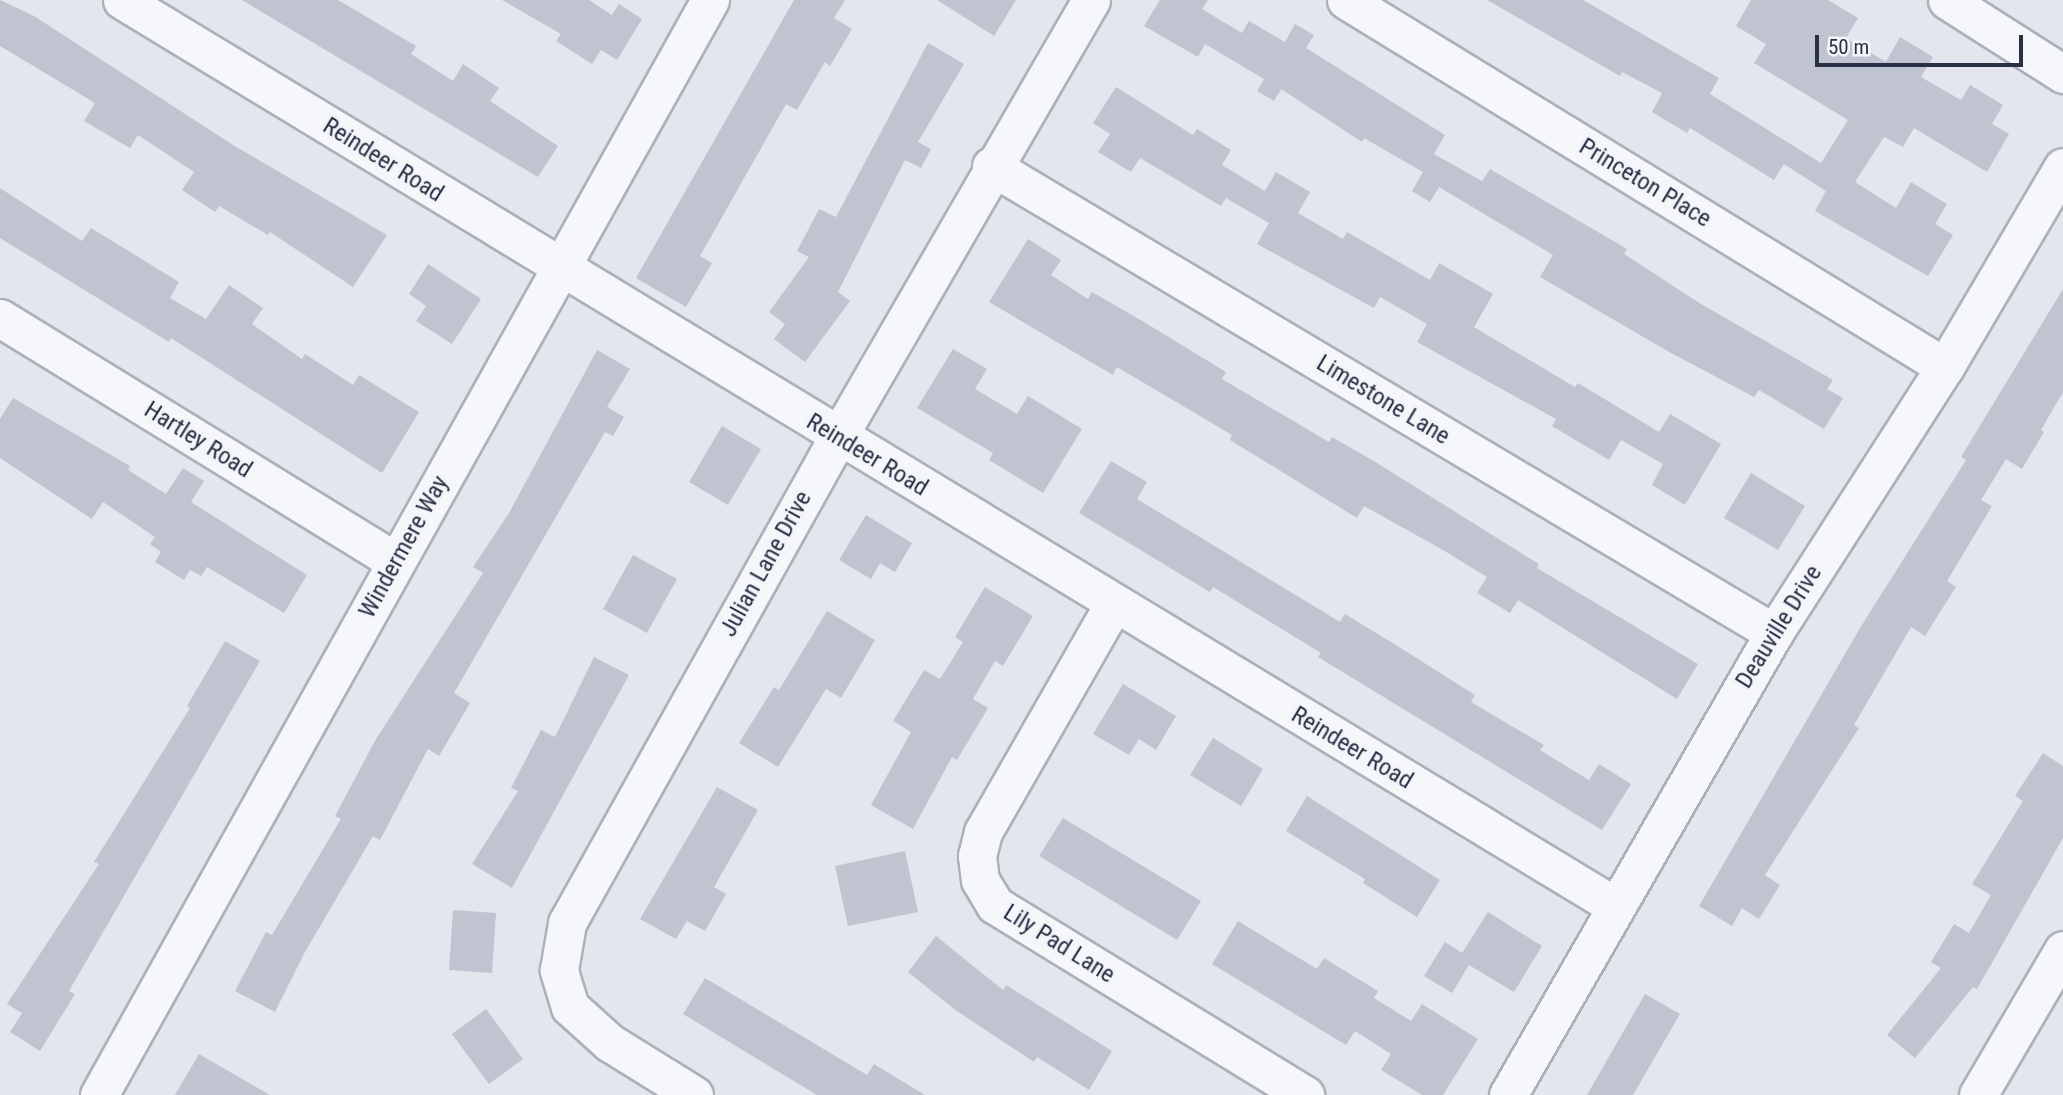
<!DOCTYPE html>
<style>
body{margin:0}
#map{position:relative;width:2063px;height:1095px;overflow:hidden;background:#e3e6ec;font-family:"Roboto Condensed",sans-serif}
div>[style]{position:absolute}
.building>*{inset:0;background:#c0c4d0}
.roads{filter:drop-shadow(2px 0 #abb0ba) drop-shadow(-2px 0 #abb0ba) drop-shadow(0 2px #abb0ba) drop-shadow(0 -2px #abb0ba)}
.minor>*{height:37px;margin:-18.5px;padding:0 18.5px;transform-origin:18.5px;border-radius:18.5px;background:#f6f7fa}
span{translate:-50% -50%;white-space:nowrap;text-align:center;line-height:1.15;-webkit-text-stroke:7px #f3f5f9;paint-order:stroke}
.street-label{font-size:24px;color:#293146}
.scale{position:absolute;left:1815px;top:35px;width:208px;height:32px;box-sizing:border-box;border:4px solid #293146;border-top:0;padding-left:9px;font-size:21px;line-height:24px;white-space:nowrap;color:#293146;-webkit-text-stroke:5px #f3f5f9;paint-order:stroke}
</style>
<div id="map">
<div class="building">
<div style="clip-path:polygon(0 0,34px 16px,233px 145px,387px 235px,353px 287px,270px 232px,268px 235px,219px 206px,215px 212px,182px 190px,194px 172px,138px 135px,130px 148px,84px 121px,95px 103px,0 46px)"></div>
<div style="clip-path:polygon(242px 0,338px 0,416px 46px,411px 54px,453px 81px,463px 64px,499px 88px,490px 101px,558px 146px,538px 177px)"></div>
<div style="clip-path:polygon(502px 0,589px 0,612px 15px,619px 4px,642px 19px,617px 60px,601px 50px,592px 64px,556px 41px,561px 34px)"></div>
<div style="clip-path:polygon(794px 0,845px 0,834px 18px,852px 29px,830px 66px,825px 62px,797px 110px,786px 104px,700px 256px,712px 263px,686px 307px,636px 278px)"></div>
<div style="clip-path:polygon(937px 0,1016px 0,994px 36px)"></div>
<div style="clip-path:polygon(1160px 0,1208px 0,1202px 9px,1242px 33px,1249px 21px,1285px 42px,1295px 24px,1314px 35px,1306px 48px,1445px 135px,1434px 154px,1482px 181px,1490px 169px,1627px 249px,1624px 254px,1701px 304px,1833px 380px,1827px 389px,1843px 398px,1824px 429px,1759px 390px,1754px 397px,1671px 353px,1540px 277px,1553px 255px,1439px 187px,1430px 202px,1412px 191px,1423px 172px,1364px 138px,1362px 142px,1281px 89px,1274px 101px,1257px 91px,1264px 79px,1205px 44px,1198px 57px,1144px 26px)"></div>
<div style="clip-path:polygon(1487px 0,1583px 0,1719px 78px,1710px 94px,1821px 163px,1848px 120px,1754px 63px,1766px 44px,1736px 26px,1751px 0,1828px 0,1858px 18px,1846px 38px,1886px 62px,1900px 37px,1933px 57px,1921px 77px,1961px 100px,1970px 85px,2003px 105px,1992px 124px,2009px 134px,1987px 172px,1914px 128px,1903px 147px,1884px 137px,1855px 182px,1896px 208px,1911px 182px,1947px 204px,1935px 224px,1953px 235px,1928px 276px,1815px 211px,1826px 191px,1784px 164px,1774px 180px,1690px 128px,1687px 133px,1652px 112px,1662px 93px,1622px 72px,1620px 76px)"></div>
<div style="clip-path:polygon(928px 43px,964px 64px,918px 142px,931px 149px,921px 168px,905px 160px,838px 292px,850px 301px,805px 362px,774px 339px,785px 324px,769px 312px,809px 257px,797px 251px,819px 209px,836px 217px)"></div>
<div style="clip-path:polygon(1116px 87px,1193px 135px,1197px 129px,1231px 150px,1222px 165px,1265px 191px,1276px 172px,1310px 192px,1298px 213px,1343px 239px,1347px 232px,1430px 280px,1439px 263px,1493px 294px,1474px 327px,1575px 387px,1578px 383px,1659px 432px,1670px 414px,1721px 444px,1685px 505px,1652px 485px,1663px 464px,1621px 440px,1609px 460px,1552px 426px,1556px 419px,1417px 342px,1427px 324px,1380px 297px,1374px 308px,1257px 244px,1269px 223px,1226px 198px,1221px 206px,1140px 158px,1131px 172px,1098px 152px,1110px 134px,1093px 123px)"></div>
<div style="clip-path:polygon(0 188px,82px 241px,91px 228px,179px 282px,170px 298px,206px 319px,229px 285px,263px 308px,252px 324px,302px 359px,305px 354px,353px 385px,359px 375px,419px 412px,382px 473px,171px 338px,169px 342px,0 238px)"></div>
<div style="clip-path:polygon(1028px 239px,1061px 260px,1051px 275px,1088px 299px,1092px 292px,1144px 322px,1226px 372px,1222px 379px,1329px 442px,1332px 437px,1377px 463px,1539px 564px,1537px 568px,1698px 664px,1677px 699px,1518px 600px,1510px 613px,1477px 593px,1487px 577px,1443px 550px,1364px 506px,1357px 518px,1230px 440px,1232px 435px,1117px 367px,1113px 375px,989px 302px)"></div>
<div style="clip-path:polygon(428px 264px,481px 299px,452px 344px,416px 321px,426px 306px,409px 294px)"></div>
<div style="clip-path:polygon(2063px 289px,2063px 392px,2041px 430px,2044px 432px,2022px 469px,2006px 459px,1981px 500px,1992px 506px,1947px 581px,1956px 587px,1925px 636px,1911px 627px,1854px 725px,1859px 728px,1765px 875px,1780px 885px,1759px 919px,1742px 908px,1732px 926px,1699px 906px,1860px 628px,1966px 460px,1961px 457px)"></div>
<div style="clip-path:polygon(953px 349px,987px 369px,975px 389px,1017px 414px,1028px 396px,1082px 429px,1043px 493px,989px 460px,993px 453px,917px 408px)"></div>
<div style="clip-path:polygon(597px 350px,630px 369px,607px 407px,624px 417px,613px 436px,605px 432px,454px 693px,470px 703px,439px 756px,428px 749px,380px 840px,373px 836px,305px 952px,275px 1012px,235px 991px,266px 932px,272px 935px,341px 819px,335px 816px,376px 739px,483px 573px,473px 567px,509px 513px)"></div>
<div style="clip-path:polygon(13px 398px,130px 466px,128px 470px,166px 494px,183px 468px,204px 481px,191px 502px,307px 575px,284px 613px,207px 567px,201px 576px,190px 570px,184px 580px,155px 562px,161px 552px,150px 544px,155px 537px,103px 502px,92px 519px,0 458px,0 419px)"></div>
<div style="clip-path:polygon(722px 426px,761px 449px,728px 505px,689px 482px)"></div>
<div style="clip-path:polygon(1111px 461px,1147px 482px,1137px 499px,1340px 622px,1345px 614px,1399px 647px,1475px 695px,1471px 702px,1544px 745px,1540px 750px,1589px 780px,1599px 764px,1631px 784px,1602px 830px,1318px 657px,1321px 653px,1213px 587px,1210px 592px,1079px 513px)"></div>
<div style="clip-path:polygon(1751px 473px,1805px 506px,1778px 550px,1724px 518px)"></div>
<div style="clip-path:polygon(866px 515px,912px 543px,895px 572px,880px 563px,871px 579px,839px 560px)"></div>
<div style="clip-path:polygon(633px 555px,677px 579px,647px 633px,603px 609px)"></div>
<div style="clip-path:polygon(985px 587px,1033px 616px,1003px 666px,995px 661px,973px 699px,988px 708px,957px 760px,952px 757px,913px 829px,871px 805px,911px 732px,893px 721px,924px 670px,940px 679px,963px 642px,955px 637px)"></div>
<div style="clip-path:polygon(827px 611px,875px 640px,841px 698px,826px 689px,778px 767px,739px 743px,774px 687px,779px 690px)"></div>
<div style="clip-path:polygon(225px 641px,260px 661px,69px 991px,75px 994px,40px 1051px,10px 1032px,22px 1013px,7px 1004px,99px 864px,94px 862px,190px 708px,187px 706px)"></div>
<div style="clip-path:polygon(594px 657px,629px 675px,512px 888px,472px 864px,518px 791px,511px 788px,541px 730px,555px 737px)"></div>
<div style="clip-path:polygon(1123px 684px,1176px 716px,1156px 750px,1139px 739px,1129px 755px,1093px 734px)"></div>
<div style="clip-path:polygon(1213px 738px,1263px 769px,1241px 806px,1190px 775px)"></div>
<div style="clip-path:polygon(2043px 753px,2063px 766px,2063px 838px,1977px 989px,1973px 987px,1915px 1058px,1887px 1035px,1941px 968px,1931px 962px,1954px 924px,1969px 933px,1991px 895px,1972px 884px,2023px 801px,2015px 796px)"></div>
<div style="clip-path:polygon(717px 787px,758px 810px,714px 887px,726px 894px,705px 931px,687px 921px,676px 939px,640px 919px)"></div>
<div style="clip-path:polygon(1307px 796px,1440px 880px,1417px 917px,1363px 883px,1365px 879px,1286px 831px)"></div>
<div style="clip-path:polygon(1063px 818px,1201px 901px,1177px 940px,1039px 856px)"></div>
<div style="clip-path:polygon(905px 851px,918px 912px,848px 926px,835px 866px)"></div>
<div style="clip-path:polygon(453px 910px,496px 913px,492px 973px,449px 970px)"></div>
<div style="clip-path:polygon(1488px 912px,1542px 946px,1514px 992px,1469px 965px,1452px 993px,1424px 976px,1445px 942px,1462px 953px)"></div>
<div style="clip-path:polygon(1238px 921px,1317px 969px,1324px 958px,1378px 991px,1374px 998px,1411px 1021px,1422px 1004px,1478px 1039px,1443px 1095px,1422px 1095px,1381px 1070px,1391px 1054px,1355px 1031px,1346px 1045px,1212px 964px)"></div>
<div style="clip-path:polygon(936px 936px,1003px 990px,1006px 985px,1112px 1051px,1089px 1090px,1037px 1057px,1034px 1062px,954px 1009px,908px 972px)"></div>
<div style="clip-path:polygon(705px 978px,867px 1075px,874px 1064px,925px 1095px,817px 1095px,683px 1014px)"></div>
<div style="clip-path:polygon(1645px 994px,1680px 1014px,1633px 1095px,1587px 1095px)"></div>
<div style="clip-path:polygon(486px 1009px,523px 1059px,489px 1084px,452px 1034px)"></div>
<div style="clip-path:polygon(199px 1054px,270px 1095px,175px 1095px)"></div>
</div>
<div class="roads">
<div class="minor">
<div style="left:122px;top:0;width:1746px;rotate:31.25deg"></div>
<div style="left:1346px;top:0;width:702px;rotate:31.5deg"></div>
<div style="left:1947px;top:0;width:138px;rotate:32.5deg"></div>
<div style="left:991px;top:166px;width:912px;rotate:30.81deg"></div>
<div style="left:0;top:318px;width:464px;rotate:31.6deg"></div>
<div style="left:1113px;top:605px;width:262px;rotate:119.8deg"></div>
<div style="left:983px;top:832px;width:25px;rotate:104deg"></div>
<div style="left:977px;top:856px;width:24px;rotate:83deg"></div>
<div style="left:980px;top:880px;width:29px;rotate:59deg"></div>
<div style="left:995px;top:905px;width:364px;rotate:31.5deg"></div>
<div style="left:99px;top:1095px;width:1254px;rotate:-60.84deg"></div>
<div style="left:694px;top:1095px;width:99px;rotate:-148.2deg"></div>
<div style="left:610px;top:1043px;width:54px;rotate:-138deg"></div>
<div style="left:570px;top:1007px;width:39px;rotate:-107deg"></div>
<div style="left:559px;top:970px;width:48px;rotate:-80.3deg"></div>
<div style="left:567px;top:923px;width:556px;rotate:-60.86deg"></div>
<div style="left:838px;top:437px;width:505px;rotate:-59.93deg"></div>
<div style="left:1508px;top:1095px;width:533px;rotate:-60.07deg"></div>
<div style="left:1774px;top:633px;width:316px;rotate:-57.3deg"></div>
<div style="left:1945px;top:367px;width:232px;rotate:-59.5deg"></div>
<div style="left:1978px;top:1095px;width:168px;rotate:-59.6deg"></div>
</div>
</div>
<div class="street-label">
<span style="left:383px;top:160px;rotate:32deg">Reindeer Road</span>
<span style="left:1645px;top:183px;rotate:31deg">Princeton Place</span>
<span style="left:1383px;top:400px;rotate:31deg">Limestone Lane</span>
<span style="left:198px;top:440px;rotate:32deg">Hartley Road</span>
<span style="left:867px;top:455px;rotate:31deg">Reindeer Road</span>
<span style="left:404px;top:547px;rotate:-61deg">Windermere Way</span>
<span style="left:766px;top:564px;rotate:-61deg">Julian Lane Drive</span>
<span style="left:1779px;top:627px;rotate:-58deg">Deauville Drive</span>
<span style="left:1352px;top:748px;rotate:31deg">Reindeer Road</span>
<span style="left:1059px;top:944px;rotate:32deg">Lily Pad Lane</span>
</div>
<div class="scale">50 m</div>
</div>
